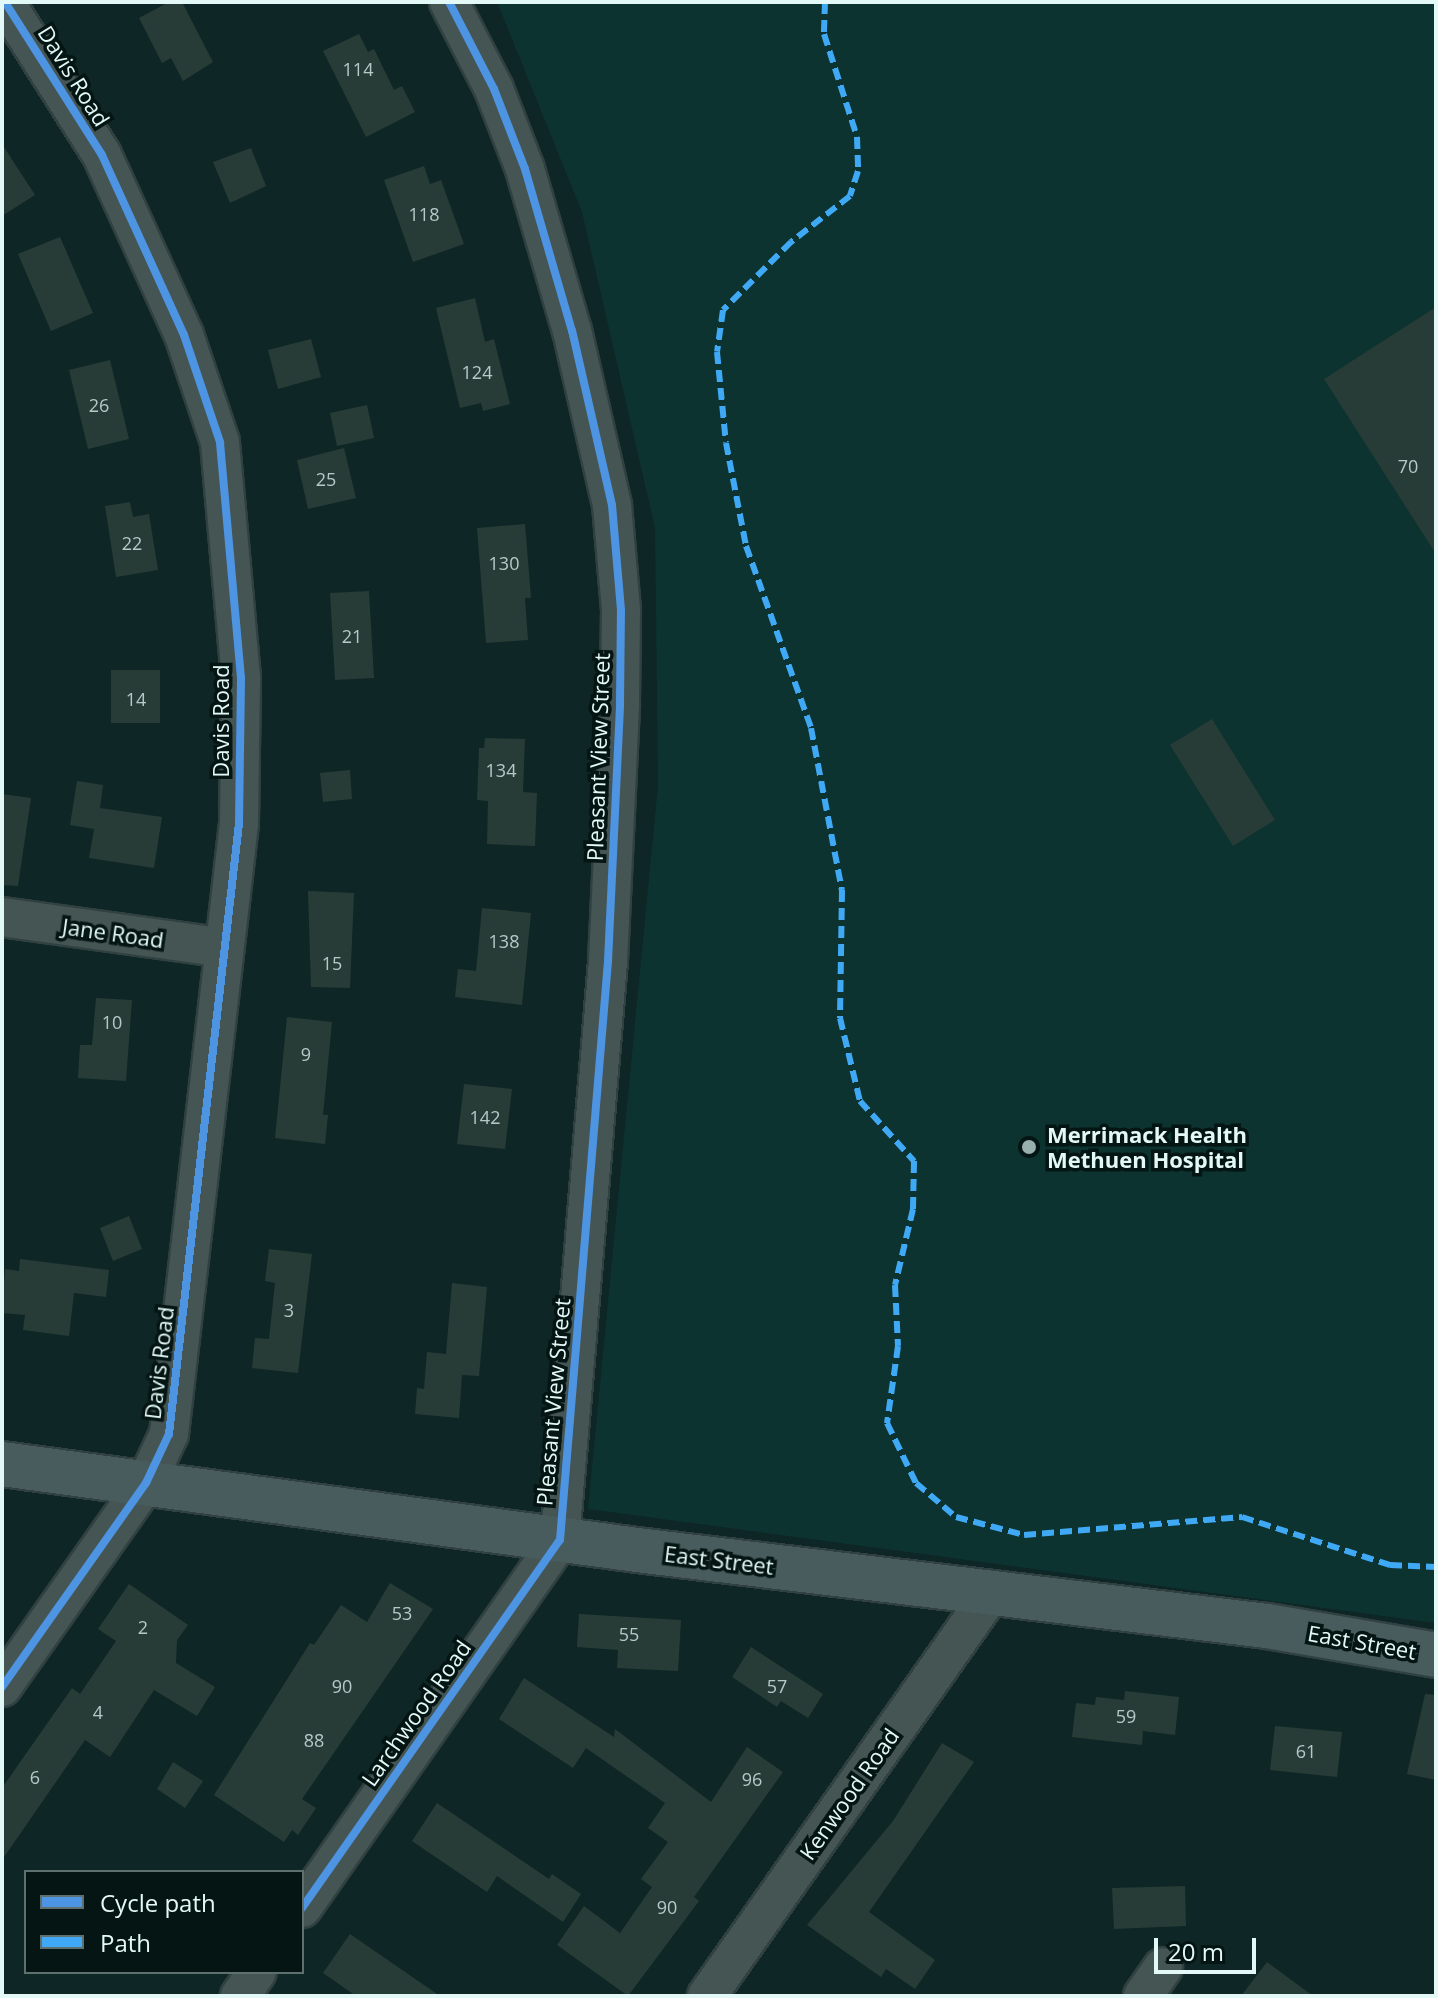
<!DOCTYPE html>
<style>
body{margin:0}
#map{position:relative;width:1438px;height:1998px;overflow:hidden;background:#0e2625;font-family:"Open Sans",sans-serif}
div>[style]{position:absolute}
.built>*{inset:0;background:#0c3330}
.building>*{inset:0;background:#283c37}
.roads{filter:drop-shadow(2px 0 #314141) drop-shadow(-2px 0 #314141) drop-shadow(0 2px #314141) drop-shadow(0 -2px #314141)}
.minor>*{height:38px;margin:-19px;padding:0 19px;transform-origin:19px;border-radius:19px;background:#455554}
.major>*{height:44px;margin:-22px;padding:0 22px;transform-origin:22px;border-radius:22px;background:#485c5d}
.quiet>*{height:6px;margin-top:-3px;transform-origin:0;background:repeating-linear-gradient(90deg,#3fa9f5 0 12px,transparent 0 18px)}
.cycleway>*{height:8px;margin:-4px;padding:0 4px;transform-origin:4px;border-radius:4px;background:#4d94e3}
.dots>*{width:22px;height:22px;translate:-50% -50%;box-sizing:border-box;border:4px solid #051513;border-radius:50%}
span{translate:-50% -50%;white-space:nowrap;text-align:center;line-height:1.15;-webkit-text-stroke:7px #051513;paint-order:stroke}
.number-label{font-size:18px;color:#b4cac7}
.number-label span{-webkit-text-stroke-width:0}
.street-label{font-size:22px;color:#e3f9f7}
.poi-label{font-size:22px;color:#e3f9f7;font-weight:700}
.left{translate:0 -50%;text-align:left}
.frame{position:absolute;inset:0;border:4px solid #e3f9f7;pointer-events:none}
.legend{position:absolute;left:24px;top:1870px;width:280px;height:104px;box-sizing:border-box;background:#051513;border:2px solid #5e706e;margin:0;padding:10px 14px;list-style:none;font-size:24px;color:#e3f9f7}
.legend li{display:flex;align-items:center;gap:16px;height:40px}
.legend b{width:40px;border:2px solid #5e706e}
.scale{position:absolute;left:1154px;top:1938px;width:102px;height:36px;box-sizing:border-box;border:4px solid #e3f9f7;border-top:0;padding-left:10px;font-size:24px;line-height:28px;white-space:nowrap;color:#e3f9f7;-webkit-text-stroke:6px #051513;paint-order:stroke}
</style>
<div id="map">
<div class="built">
<div style="clip-path:polygon(497px 2px,1436px 2px,1436px 1623px,588px 1509px,658px 785px,655px 528px,582px 212px)"></div>
</div>
<div class="building">
<div style="clip-path:polygon(169px 2px,182px 2px,213px 62px,183px 81px,171px 58px,162px 63px,139px 18px)"></div>
<div style="clip-path:polygon(359px 34px,368px 52px,374px 49px,394px 90px,402px 86px,415px 112px,366px 137px,323px 51px)"></div>
<div style="clip-path:polygon(2px 144px,35px 195px,2px 216px)"></div>
<div style="clip-path:polygon(251px 148px,266px 186px,230px 203px,213px 162px)"></div>
<div style="clip-path:polygon(424px 166px,430px 184px,441px 180px,464px 244px,413px 262px,384px 180px)"></div>
<div style="clip-path:polygon(60px 237px,93px 313px,51px 331px,18px 254px)"></div>
<div style="clip-path:polygon(475px 298px,485px 342px,494px 339px,510px 404px,483px 411px,481px 403px,460px 408px,436px 308px)"></div>
<div style="clip-path:polygon(1436px 307px,1436px 554px,1324px 379px)"></div>
<div style="clip-path:polygon(311px 339px,321px 377px,278px 389px,268px 350px)"></div>
<div style="clip-path:polygon(110px 360px,129px 439px,88px 449px,69px 370px)"></div>
<div style="clip-path:polygon(367px 405px,374px 438px,337px 446px,330px 413px)"></div>
<div style="clip-path:polygon(344px 448px,356px 498px,308px 509px,297px 460px)"></div>
<div style="clip-path:polygon(130px 502px,133px 517px,149px 514px,158px 570px,116px 577px,105px 506px)"></div>
<div style="clip-path:polygon(525px 524px,531px 598px,525px 598px,528px 640px,486px 643px,477px 528px)"></div>
<div style="clip-path:polygon(369px 591px,374px 678px,335px 680px,330px 593px)"></div>
<div style="clip-path:polygon(111px 670px,160px 670px,160px 723px,111px 723px)"></div>
<div style="clip-path:polygon(1212px 719px,1275px 820px,1233px 846px,1170px 745px)"></div>
<div style="clip-path:polygon(485px 738px,525px 739px,523px 792px,537px 793px,535px 846px,487px 844px,488px 801px,477px 800px,479px 748px,484px 748px)"></div>
<div style="clip-path:polygon(350px 770px,352px 799px,323px 802px,320px 773px)"></div>
<div style="clip-path:polygon(77px 781px,103px 785px,100px 808px,162px 817px,154px 868px,89px 858px,94px 829px,70px 825px)"></div>
<div style="clip-path:polygon(2px 794px,31px 798px,18px 886px,2px 885px)"></div>
<div style="clip-path:polygon(308px 891px,354px 893px,350px 988px,311px 987px)"></div>
<div style="clip-path:polygon(482px 908px,531px 913px,522px 1005px,455px 997px,458px 969px,476px 971px)"></div>
<div style="clip-path:polygon(96px 998px,132px 1000px,126px 1081px,78px 1078px,80px 1045px,92px 1045px)"></div>
<div style="clip-path:polygon(287px 1017px,332px 1022px,323px 1115px,328px 1115px,325px 1144px,275px 1138px)"></div>
<div style="clip-path:polygon(464px 1084px,512px 1089px,505px 1149px,457px 1144px)"></div>
<div style="clip-path:polygon(129px 1216px,142px 1249px,113px 1261px,100px 1228px)"></div>
<div style="clip-path:polygon(269px 1249px,312px 1254px,298px 1373px,252px 1368px,255px 1338px,269px 1339px,275px 1283px,265px 1281px)"></div>
<div style="clip-path:polygon(20px 1259px,109px 1270px,106px 1297px,74px 1293px,69px 1336px,23px 1330px,25px 1315px,2px 1313px,5px 1269px,19px 1271px)"></div>
<div style="clip-path:polygon(452px 1283px,487px 1287px,479px 1376px,462px 1375px,459px 1418px,415px 1414px,417px 1388px,424px 1389px,427px 1352px,446px 1354px)"></div>
<div style="clip-path:polygon(390px 1583px,433px 1609px,302px 1799px,316px 1808px,298px 1835px,292px 1830px,284px 1842px,214px 1795px,310px 1643px,314px 1645px,341px 1605px,367px 1622px)"></div>
<div style="clip-path:polygon(129px 1584px,188px 1625px,177px 1640px,176px 1663px,215px 1687px,197px 1716px,154px 1690px,110px 1757px,85px 1740px,2px 1860px,2px 1788px,72px 1688px,80px 1694px,116px 1641px,98px 1629px)"></div>
<div style="clip-path:polygon(579px 1614px,681px 1620px,678px 1671px,617px 1668px,618px 1650px,577px 1647px)"></div>
<div style="clip-path:polygon(751px 1647px,823px 1694px,808px 1718px,781px 1701px,777px 1707px,732px 1677px)"></div>
<div style="clip-path:polygon(524px 1678px,614px 1737px,615px 1729px,711px 1802px,747px 1747px,783px 1772px,694px 1897px,699px 1901px,628px 1996px,557px 1945px,584px 1906px,620px 1933px,652px 1887px,641px 1879px,668px 1842px,648px 1828px,665px 1803px,586px 1748px,573px 1768px,499px 1719px)"></div>
<div style="clip-path:polygon(1125px 1691px,1179px 1697px,1175px 1735px,1143px 1731px,1142px 1745px,1072px 1737px,1076px 1703px,1095px 1705px,1096px 1697px,1124px 1700px)"></div>
<div style="clip-path:polygon(1425px 1694px,1436px 1695px,1436px 1780px,1407px 1774px)"></div>
<div style="clip-path:polygon(1275px 1726px,1342px 1732px,1337px 1777px,1270px 1770px)"></div>
<div style="clip-path:polygon(942px 1743px,974px 1762px,869px 1912px,935px 1960px,915px 1989px,886px 1969px,881px 1977px,807px 1925px,893px 1821px)"></div>
<div style="clip-path:polygon(173px 1762px,203px 1781px,185px 1808px,157px 1789px)"></div>
<div style="clip-path:polygon(437px 1803px,549px 1879px,552px 1874px,581px 1894px,563px 1922px,497px 1876px,487px 1892px,412px 1841px)"></div>
<div style="clip-path:polygon(1185px 1886px,1186px 1926px,1114px 1929px,1112px 1888px)"></div>
<div style="clip-path:polygon(350px 1934px,440px 1996px,356px 1996px,323px 1973px)"></div>
<div style="clip-path:polygon(1267px 1962px,1313px 1996px,1241px 1996px)"></div>
</div>
<div class="roads">
<div class="minor">
<div style="left:2px;top:917px;width:224px;rotate:7.9deg"></div>
<div style="left:2px;top:1687px;width:250px;rotate:-54.8deg"></div>
<div style="left:146px;top:1483px;width:54px;rotate:-64.9deg"></div>
<div style="left:169px;top:1434px;width:615px;rotate:-83.46deg"></div>
<div style="left:239px;top:823px;width:145px;rotate:-89.2deg"></div>
<div style="left:241px;top:678px;width:237px;rotate:-95.1deg"></div>
<div style="left:220px;top:442px;width:113px;rotate:-108.6deg"></div>
<div style="left:184px;top:335px;width:198px;rotate:-114.5deg"></div>
<div style="left:102px;top:155px;width:181px;rotate:-122.4deg"></div>
<div style="left:302px;top:1908px;width:449px;rotate:-55deg"></div>
<div style="left:560px;top:1540px;width:581px;rotate:-85.26deg"></div>
<div style="left:608px;top:961px;width:258px;rotate:-87.3deg"></div>
<div style="left:620px;top:703px;width:93px;rotate:-89.4deg"></div>
<div style="left:621px;top:610px;width:105px;rotate:-94.9deg"></div>
<div style="left:612px;top:505px;width:179px;rotate:-102.9deg"></div>
<div style="left:572px;top:331px;width:169px;rotate:-106.2deg"></div>
<div style="left:525px;top:169px;width:86px;rotate:-111.2deg"></div>
<div style="left:494px;top:89px;width:98px;rotate:-117.3deg"></div>
<div style="left:240px;top:1996px;width:29px;rotate:-55deg"></div>
<div style="left:707px;top:1996px;width:493px;rotate:-54.8deg"></div>
<div style="left:1143px;top:1996px;width:35px;rotate:-55deg"></div>
</div>
<div class="major">
<div style="left:2px;top:1464px;width:641px;rotate:7.71deg"></div>
<div style="left:637px;top:1550px;width:635px;rotate:6.88deg"></div>
<div style="left:1267px;top:1626px;width:171px;rotate:9.7deg"></div>
</div>
</div>
<div class="quiet">
<div style="left:825px;top:2px;width:32px;rotate:92deg"></div>
<div style="left:824px;top:34px;width:108px;rotate:72.2deg"></div>
<div style="left:857px;top:137px;width:34px;rotate:88deg"></div>
<div style="left:858px;top:171px;width:26px;rotate:108deg"></div>
<div style="left:850px;top:196px;width:75px;rotate:142.1deg"></div>
<div style="left:791px;top:242px;width:96px;rotate:135deg"></div>
<div style="left:723px;top:310px;width:42px;rotate:98.1deg"></div>
<div style="left:717px;top:352px;width:91px;rotate:84.4deg"></div>
<div style="left:726px;top:443px;width:105px;rotate:79deg"></div>
<div style="left:746px;top:546px;width:193px;rotate:70.3deg"></div>
<div style="left:811px;top:728px;width:165px;rotate:79.2deg"></div>
<div style="left:842px;top:890px;width:128px;rotate:90.9deg"></div>
<div style="left:840px;top:1018px;width:85px;rotate:76.5deg"></div>
<div style="left:860px;top:1101px;width:81px;rotate:48deg"></div>
<div style="left:914px;top:1161px;width:48px;rotate:91.2deg"></div>
<div style="left:913px;top:1209px;width:78px;rotate:103.3deg"></div>
<div style="left:895px;top:1285px;width:61px;rotate:87.2deg"></div>
<div style="left:898px;top:1346px;width:78px;rotate:98.1deg"></div>
<div style="left:887px;top:1423px;width:67px;rotate:64.2deg"></div>
<div style="left:916px;top:1483px;width:52px;rotate:40.4deg"></div>
<div style="left:956px;top:1517px;width:70px;rotate:14.8deg"></div>
<div style="left:1024px;top:1535px;width:219px;rotate:-4.7deg"></div>
<div style="left:1242px;top:1517px;width:156px;rotate:18deg"></div>
<div style="left:1390px;top:1565px;width:46px;rotate:2.5deg"></div>
</div>
<div class="cycleway">
<div style="left:2px;top:1687px;width:250px;rotate:-54.8deg"></div>
<div style="left:146px;top:1483px;width:54px;rotate:-64.9deg"></div>
<div style="left:169px;top:1434px;width:615px;rotate:-83.46deg"></div>
<div style="left:239px;top:823px;width:145px;rotate:-89.2deg"></div>
<div style="left:241px;top:678px;width:237px;rotate:-95.1deg"></div>
<div style="left:220px;top:442px;width:113px;rotate:-108.6deg"></div>
<div style="left:184px;top:335px;width:198px;rotate:-114.5deg"></div>
<div style="left:102px;top:155px;width:181px;rotate:-122.4deg"></div>
<div style="left:302px;top:1908px;width:449px;rotate:-55deg"></div>
<div style="left:560px;top:1540px;width:581px;rotate:-85.26deg"></div>
<div style="left:608px;top:961px;width:258px;rotate:-87.3deg"></div>
<div style="left:620px;top:703px;width:93px;rotate:-89.4deg"></div>
<div style="left:621px;top:610px;width:105px;rotate:-94.9deg"></div>
<div style="left:612px;top:505px;width:179px;rotate:-102.9deg"></div>
<div style="left:572px;top:331px;width:169px;rotate:-106.2deg"></div>
<div style="left:525px;top:169px;width:86px;rotate:-111.2deg"></div>
<div style="left:494px;top:89px;width:98px;rotate:-117.3deg"></div>
</div>
<div class="dots">
<div style="left:1029px;top:1147px;background:#98afae"></div>
</div>
<div class="number-label">
<span style="left:358px;top:69px">114</span>
<span style="left:424px;top:214px">118</span>
<span style="left:477px;top:372px">124</span>
<span style="left:99px;top:405px">26</span>
<span style="left:1408px;top:466px">70</span>
<span style="left:326px;top:479px">25</span>
<span style="left:132px;top:543px">22</span>
<span style="left:504px;top:563px">130</span>
<span style="left:352px;top:636px">21</span>
<span style="left:136px;top:699px">14</span>
<span style="left:501px;top:770px">134</span>
<span style="left:504px;top:941px">138</span>
<span style="left:332px;top:963px">15</span>
<span style="left:112px;top:1022px">10</span>
<span style="left:306px;top:1054px">9</span>
<span style="left:485px;top:1117px">142</span>
<span style="left:289px;top:1310px">3</span>
<span style="left:402px;top:1613px">53</span>
<span style="left:143px;top:1627px">2</span>
<span style="left:629px;top:1634px">55</span>
<span style="left:342px;top:1686px">90</span>
<span style="left:777px;top:1686px">57</span>
<span style="left:98px;top:1712px">4</span>
<span style="left:1126px;top:1716px">59</span>
<span style="left:314px;top:1740px">88</span>
<span style="left:1306px;top:1751px">61</span>
<span style="left:35px;top:1777px">6</span>
<span style="left:752px;top:1779px">96</span>
<span style="left:667px;top:1907px">90</span>
</div>
<div class="street-label">
<span style="left:74px;top:76px;rotate:58deg">Davis Road</span>
<span style="left:221px;top:721px;rotate:-90deg">Davis Road</span>
<span style="left:598px;top:757px;rotate:-88deg">Pleasant View Street</span>
<span style="left:113px;top:933px;rotate:8deg">Jane Road</span>
<span style="left:159px;top:1363px;rotate:-83deg">Davis Road</span>
<span style="left:553px;top:1402px;rotate:-85deg">Pleasant View Street</span>
<span style="left:719px;top:1560px;rotate:7deg">East Street</span>
<span style="left:1362px;top:1642px;rotate:10deg">East Street</span>
<span style="left:416px;top:1713px;rotate:-55deg">Larchwood Road</span>
<span style="left:849px;top:1794px;rotate:-55deg">Kenwood Road</span>
</div>
<div class="poi-label">
<span class="left" style="left:1047px;top:1147px">Merrimack Health<br>Methuen Hospital</span>
</div>
<div class="frame"></div>
<ul class="legend">
<li><b style="height:10px;background:#4d94e3"></b>Cycle path</li>
<li><b style="height:10px;background:#3fa9f5"></b>Path</li>
</ul>
<div class="scale">20 m</div>
</div>
